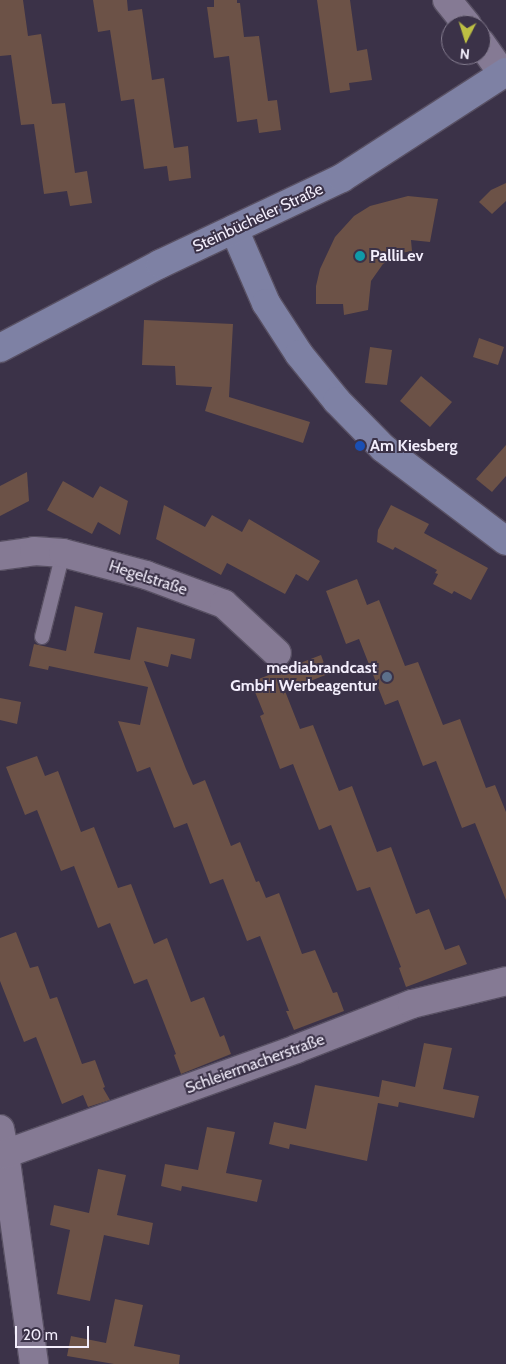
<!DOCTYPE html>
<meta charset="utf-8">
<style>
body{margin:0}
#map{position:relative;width:506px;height:1364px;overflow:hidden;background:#3b3248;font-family:Cabin,sans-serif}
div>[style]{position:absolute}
.building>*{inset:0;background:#6c5247}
.roads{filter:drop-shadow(1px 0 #585063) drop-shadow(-1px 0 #585063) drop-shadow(0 1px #585063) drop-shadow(0 -1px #585063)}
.lane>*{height:14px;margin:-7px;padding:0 7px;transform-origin:7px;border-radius:7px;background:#857a94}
.street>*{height:28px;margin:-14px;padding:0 14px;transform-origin:14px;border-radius:14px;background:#857a94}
.secondary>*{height:28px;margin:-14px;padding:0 14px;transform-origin:14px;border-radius:14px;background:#7e81a4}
.dots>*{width:14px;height:14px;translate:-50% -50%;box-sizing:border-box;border:2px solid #3b3248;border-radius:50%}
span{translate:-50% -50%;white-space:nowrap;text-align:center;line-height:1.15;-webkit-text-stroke:4px #3b3248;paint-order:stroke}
.street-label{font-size:16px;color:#f3eefc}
.poi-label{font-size:16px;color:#f3eefc;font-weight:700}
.left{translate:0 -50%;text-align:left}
.right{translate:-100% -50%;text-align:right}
.north{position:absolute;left:441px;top:15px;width:50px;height:50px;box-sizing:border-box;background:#3b3248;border:1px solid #857d90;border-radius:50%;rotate:185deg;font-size:14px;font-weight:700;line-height:20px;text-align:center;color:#f3eefc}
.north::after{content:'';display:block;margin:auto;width:18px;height:22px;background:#bdbf43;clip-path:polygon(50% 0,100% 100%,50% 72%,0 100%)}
.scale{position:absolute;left:15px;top:1326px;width:74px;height:22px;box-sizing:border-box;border:2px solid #f3eefc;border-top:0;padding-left:6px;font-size:15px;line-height:18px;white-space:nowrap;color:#f3eefc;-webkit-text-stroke:4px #3b3248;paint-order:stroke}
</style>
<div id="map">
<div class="building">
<div style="clip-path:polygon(0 0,23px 0,28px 36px,41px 34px,52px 104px,65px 103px,75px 173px,87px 171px,92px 203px,70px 206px,67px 191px,44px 194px,34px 124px,21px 125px,11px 55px,0 56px)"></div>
<div style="clip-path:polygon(93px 0,127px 0,128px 11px,142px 9px,152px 80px,164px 78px,174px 148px,188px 146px,191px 178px,169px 181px,167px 166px,144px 169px,134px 99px,121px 101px,110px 30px,98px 32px)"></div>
<div style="clip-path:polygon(214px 0,237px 0,237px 3px,240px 3px,244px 37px,259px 36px,268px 101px,277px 100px,281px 130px,259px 133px,257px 119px,237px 122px,229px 56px,214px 58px,207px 7px,214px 7px)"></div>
<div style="clip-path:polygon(317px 0,350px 0,357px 51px,367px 49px,372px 80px,349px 83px,350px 90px,330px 93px)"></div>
<div style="clip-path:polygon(506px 183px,506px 201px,492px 214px,479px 202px,491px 190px)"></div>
<div style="clip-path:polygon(408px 196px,438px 199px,430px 242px,411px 240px,412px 251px,401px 253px,383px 264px,371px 281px,368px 310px,344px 315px,343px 304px,316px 304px,316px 286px,320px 269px,335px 237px,354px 216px,370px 206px)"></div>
<div style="clip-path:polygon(144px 320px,233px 324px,229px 397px,310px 422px,303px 443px,205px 411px,212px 387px,176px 385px,175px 366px,142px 365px)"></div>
<div style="clip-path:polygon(479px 338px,504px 347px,498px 365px,473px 357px)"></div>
<div style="clip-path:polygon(370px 347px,392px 350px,387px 385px,365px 383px)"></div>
<div style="clip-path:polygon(421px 376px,452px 402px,430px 427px,400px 401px)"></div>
<div style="clip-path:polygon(506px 445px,506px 476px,492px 492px,476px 479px)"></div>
<div style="clip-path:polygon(27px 472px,29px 501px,0 516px,0 486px)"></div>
<div style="clip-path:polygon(63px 481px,93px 498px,100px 486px,128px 501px,120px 535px,98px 522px,92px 534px,47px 510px)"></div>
<div style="clip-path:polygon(164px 505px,205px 527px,212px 515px,242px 532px,249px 519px,320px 561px,308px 581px,296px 574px,285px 594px,227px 563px,221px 575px,156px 539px)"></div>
<div style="clip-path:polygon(391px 505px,429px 524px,424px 533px,488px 568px,471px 600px,454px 591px,452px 594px,433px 584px,438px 574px,435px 573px,437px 570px,395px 547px,393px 550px,377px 542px,378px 530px)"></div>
<div style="clip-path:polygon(357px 579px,367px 605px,379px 600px,405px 666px,418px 662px,443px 725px,460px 719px,486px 788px,495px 785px,506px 812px,506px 900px,475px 823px,462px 828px,436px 761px,423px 766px,398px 700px,385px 705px,359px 639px,346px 644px,326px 591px)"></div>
<div style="clip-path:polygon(75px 606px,103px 613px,94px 653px,130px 660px,137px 627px,195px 639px,191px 659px,171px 654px,168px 667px,144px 661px,186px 769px,193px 785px,205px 780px,231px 846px,240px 842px,256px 882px,259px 881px,266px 898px,279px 893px,302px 954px,315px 950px,333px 993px,337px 992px,344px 1011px,294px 1030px,286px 1011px,289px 1011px,260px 936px,247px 941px,223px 879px,210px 884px,187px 823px,174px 828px,150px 767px,137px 772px,118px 721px,140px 725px,148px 687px,49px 666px,48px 670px,29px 666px,34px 644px,66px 651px)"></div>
<div style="clip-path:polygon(321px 655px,328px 674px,285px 691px,300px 729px,313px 725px,339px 791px,352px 786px,377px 852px,391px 847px,416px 914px,429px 909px,445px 950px,459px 945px,467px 964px,406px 987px,399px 968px,401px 967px,370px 887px,357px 891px,331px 825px,319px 830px,293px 764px,280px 769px,260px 716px,264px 714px,251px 682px)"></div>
<div style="clip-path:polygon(0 698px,21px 702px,17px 724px,0 720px)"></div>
<div style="clip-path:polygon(37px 756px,45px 776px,58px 771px,81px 832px,94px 827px,118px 888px,131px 884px,154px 944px,167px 938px,191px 1002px,204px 997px,220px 1037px,224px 1035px,231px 1054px,181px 1074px,174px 1055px,176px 1054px,147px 979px,134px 984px,110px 923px,98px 928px,74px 866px,61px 871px,37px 810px,25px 815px,6px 767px)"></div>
<div style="clip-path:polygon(16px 932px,30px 968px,38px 966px,50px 999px,57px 997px,82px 1064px,95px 1060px,105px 1087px,103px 1088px,110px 1100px,88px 1107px,83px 1095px,62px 1104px,36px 1037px,24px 1042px,0 981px,0 938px)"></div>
<div style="clip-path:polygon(424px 1043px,452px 1048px,443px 1089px,479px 1096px,474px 1118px,399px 1102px,398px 1107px,378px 1103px,367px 1161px,290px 1144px,289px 1149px,269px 1144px,274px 1122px,306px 1129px,315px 1085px,379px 1097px,382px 1080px,415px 1087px)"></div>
<div style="clip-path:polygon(207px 1127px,235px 1132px,226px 1173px,262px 1180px,257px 1202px,182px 1186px,181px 1191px,161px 1186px,165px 1164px,198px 1170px)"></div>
<div style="clip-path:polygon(98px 1169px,126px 1175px,117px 1215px,153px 1223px,149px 1245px,104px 1235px,90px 1301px,57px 1294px,70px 1230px,50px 1225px,54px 1205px,89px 1213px)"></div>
<div style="clip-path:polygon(115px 1299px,143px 1305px,134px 1346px,180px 1355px,179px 1364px,114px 1364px,67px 1356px,71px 1336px,106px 1343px)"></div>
</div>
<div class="roads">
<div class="lane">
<div style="left:42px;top:637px;width:87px;rotate:-76deg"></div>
</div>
<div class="street">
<div style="left:447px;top:0;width:32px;rotate:51deg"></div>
<div style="left:481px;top:43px;width:38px;rotate:55deg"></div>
<div style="left:0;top:556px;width:34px;rotate:-8deg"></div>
<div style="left:34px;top:551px;width:29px;rotate:4deg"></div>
<div style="left:63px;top:553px;width:86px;rotate:14.8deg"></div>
<div style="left:146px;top:575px;width:83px;rotate:20.4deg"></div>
<div style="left:224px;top:604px;width:72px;rotate:42.8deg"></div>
<div style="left:0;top:1129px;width:25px;rotate:79deg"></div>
<div style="left:5px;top:1154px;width:212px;rotate:82.1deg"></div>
<div style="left:5px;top:1154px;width:309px;rotate:-19.8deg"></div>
<div style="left:296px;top:1049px;width:124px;rotate:-21.2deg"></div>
<div style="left:412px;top:1004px;width:97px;rotate:-13.7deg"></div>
</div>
<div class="secondary">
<div style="left:234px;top:229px;width:81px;rotate:66.6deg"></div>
<div style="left:266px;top:303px;width:61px;rotate:57.1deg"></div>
<div style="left:299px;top:354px;width:60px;rotate:51deg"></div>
<div style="left:337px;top:401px;width:66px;rotate:45.6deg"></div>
<div style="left:383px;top:448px;width:154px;rotate:37.1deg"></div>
<div style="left:0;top:348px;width:181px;rotate:-27.7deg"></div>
<div style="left:160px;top:264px;width:201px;rotate:-25.3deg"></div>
<div style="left:342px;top:178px;width:195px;rotate:-32.9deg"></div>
</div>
</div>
<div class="dots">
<div style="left:360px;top:256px;background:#0f9aa8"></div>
<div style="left:360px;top:446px;background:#1a4fb4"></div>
<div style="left:387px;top:677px;background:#5c6f8a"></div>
</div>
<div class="street-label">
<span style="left:258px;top:218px;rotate:-25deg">Steinbücheler Straße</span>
<span style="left:148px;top:578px;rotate:18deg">Hegelstraße</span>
<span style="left:255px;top:1064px;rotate:-20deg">Schleiermacherstraße</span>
</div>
<div class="poi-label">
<span class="left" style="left:370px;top:256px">PalliLev</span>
<span class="left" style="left:370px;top:446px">Am Kiesberg</span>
<span class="right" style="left:377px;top:677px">mediabrandcast<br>GmbH Werbeagentur</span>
</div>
<div class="north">N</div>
<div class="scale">20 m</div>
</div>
